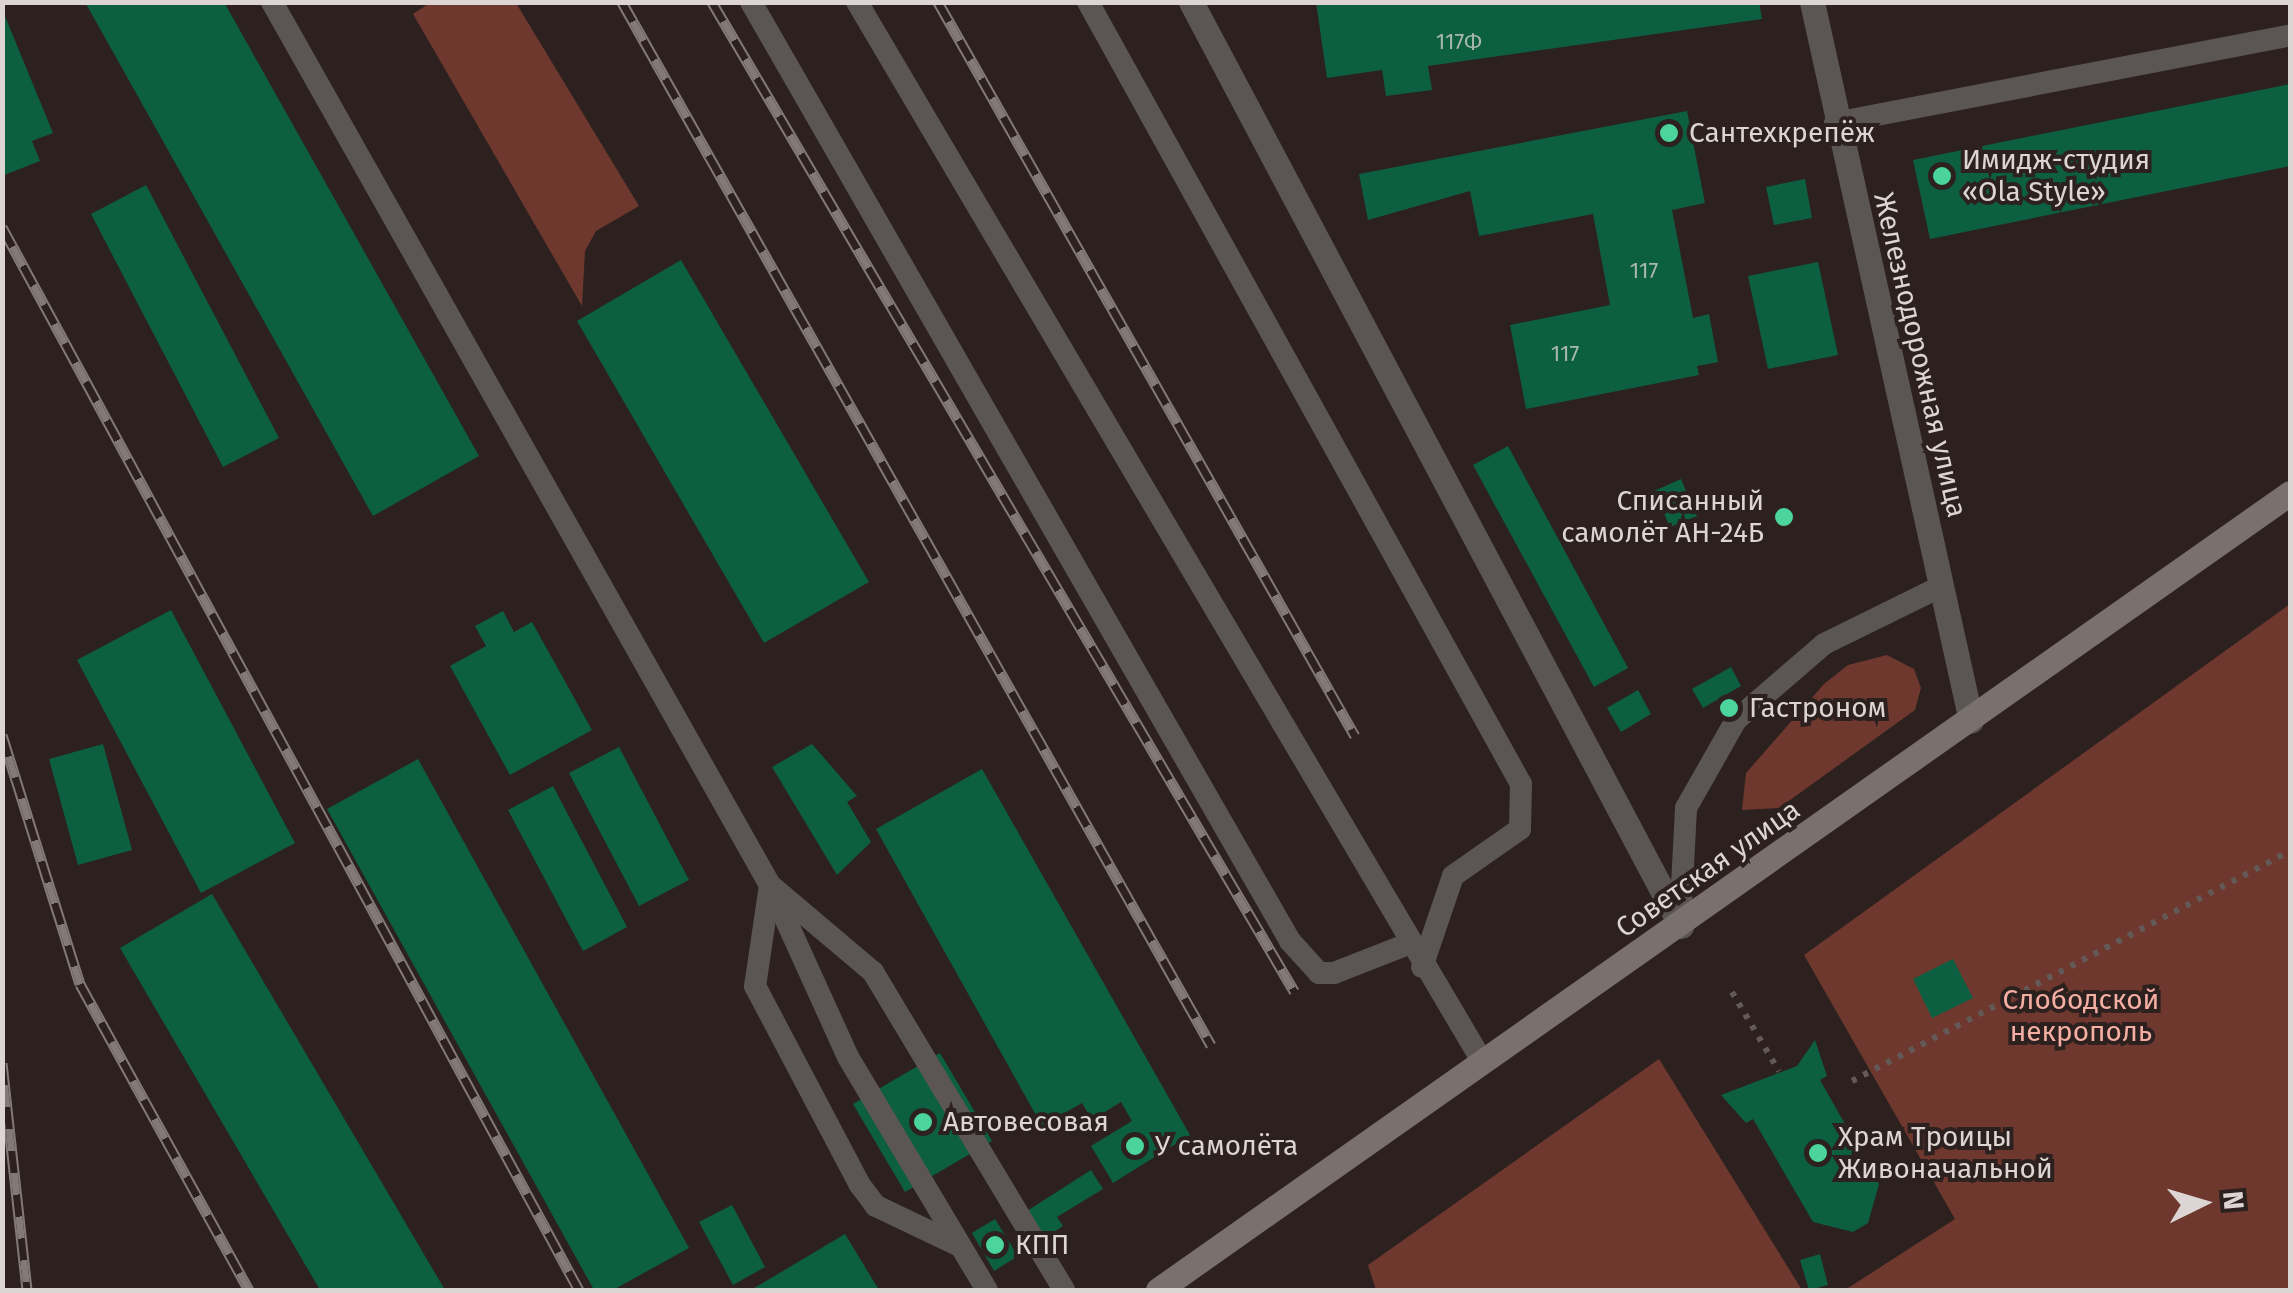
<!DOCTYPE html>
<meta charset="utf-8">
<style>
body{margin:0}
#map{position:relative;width:2293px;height:1293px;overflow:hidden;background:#2c211f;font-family:"Fira Sans",sans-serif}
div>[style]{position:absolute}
.green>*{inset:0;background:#6e382f}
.building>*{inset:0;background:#0d5f41}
.path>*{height:6px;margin-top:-3px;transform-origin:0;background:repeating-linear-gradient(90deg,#635a58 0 5px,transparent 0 13px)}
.lane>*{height:22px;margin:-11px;padding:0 11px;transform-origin:11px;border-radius:11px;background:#5b5554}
.street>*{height:25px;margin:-12.5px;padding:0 12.5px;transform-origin:12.5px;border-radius:12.5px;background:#5b5554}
.secondary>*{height:25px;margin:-12.5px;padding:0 12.5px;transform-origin:12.5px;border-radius:12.5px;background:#7a716f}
.rail>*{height:11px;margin-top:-5.5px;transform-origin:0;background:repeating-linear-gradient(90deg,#2c211f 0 22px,#837a78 0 44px);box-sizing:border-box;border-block:2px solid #837a78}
.dots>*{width:28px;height:28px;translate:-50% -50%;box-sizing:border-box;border:5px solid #2c211f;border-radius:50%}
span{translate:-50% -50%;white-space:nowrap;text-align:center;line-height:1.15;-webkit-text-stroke:8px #2c211f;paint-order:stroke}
.number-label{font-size:22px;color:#a8b8ae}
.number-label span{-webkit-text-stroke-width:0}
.poi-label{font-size:28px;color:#dcd5d3}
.left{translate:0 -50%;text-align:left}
.right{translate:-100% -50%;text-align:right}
.street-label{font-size:28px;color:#dcd5d3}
.park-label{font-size:28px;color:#f4aea2}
.frame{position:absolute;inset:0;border:5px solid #dcd5d3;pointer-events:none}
.north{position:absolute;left:2153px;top:1153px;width:100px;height:100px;-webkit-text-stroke:8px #2c211f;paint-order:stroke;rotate:85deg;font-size:28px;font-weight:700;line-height:40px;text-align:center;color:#dcd5d3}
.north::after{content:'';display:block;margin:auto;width:35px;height:45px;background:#dcd5d3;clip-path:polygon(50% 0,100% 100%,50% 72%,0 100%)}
</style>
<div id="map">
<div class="green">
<div style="clip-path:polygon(431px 2px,516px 3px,639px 206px,596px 231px,585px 251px,582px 306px,413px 14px)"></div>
<div style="clip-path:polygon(2290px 604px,2290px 1290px,1845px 1290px,1955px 1219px,1804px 955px)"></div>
<div style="clip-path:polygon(1887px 655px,1914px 669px,1921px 688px,1915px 710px,1779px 808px,1742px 810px,1746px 773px,1824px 684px,1848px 665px)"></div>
<div style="clip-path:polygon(1659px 1059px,1802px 1290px,1376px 1290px,1368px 1265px)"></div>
</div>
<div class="building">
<div style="clip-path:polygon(85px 2px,224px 2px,479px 456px,373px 516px)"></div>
<div style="clip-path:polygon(1316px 2px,1759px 2px,1762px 19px,1428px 66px,1432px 90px,1386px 96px,1382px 70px,1327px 78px)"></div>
<div style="clip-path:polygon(2px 9px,53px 133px,32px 141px,40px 161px,2px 176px)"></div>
<div style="clip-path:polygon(2290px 84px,2290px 166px,1930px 239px,1913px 160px)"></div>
<div style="clip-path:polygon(1687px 111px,1705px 203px,1672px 210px,1693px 318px,1709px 314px,1718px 362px,1697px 366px,1699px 375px,1526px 409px,1510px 325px,1610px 305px,1593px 214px,1479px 236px,1470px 191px,1368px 220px,1359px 174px)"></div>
<div style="clip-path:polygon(1805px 179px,1812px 218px,1774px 225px,1766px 187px)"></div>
<div style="clip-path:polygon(146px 185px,279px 438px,223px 467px,91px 214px)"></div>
<div style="clip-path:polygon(681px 260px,869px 582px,764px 643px,577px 321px)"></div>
<div style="clip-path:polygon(1818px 262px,1838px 355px,1768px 369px,1748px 276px)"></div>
<div style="clip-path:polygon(1508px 446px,1628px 668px,1594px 687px,1473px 465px)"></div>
<div style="clip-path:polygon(1681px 479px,1697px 516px,1670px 527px,1654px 491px)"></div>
<div style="clip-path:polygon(171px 610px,295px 843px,201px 893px,77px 660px)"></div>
<div style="clip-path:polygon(503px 611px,514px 632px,532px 622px,592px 730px,510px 775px,450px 666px,486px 646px,475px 626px)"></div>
<div style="clip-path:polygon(1731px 667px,1741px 686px,1703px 708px,1692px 689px)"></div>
<div style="clip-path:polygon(1638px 690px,1651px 714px,1621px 732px,1607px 708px)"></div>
<div style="clip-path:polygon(103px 744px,132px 850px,78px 865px,49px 759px)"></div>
<div style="clip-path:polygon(812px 744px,857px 796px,847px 802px,871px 842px,837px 875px,772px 767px)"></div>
<div style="clip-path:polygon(619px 747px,689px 880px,639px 906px,569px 773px)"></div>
<div style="clip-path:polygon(418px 759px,689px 1248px,613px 1290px,594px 1290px,327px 809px)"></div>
<div style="clip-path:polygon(982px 769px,1190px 1135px,1113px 1183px,1091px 1146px,1132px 1121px,1121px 1102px,1092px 1120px,1082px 1103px,1042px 1126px,876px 829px)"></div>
<div style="clip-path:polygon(553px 786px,627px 927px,583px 951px,508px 810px)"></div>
<div style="clip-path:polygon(212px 894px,445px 1290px,320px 1290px,120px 948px)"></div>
<div style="clip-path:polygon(1953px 959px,1973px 998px,1932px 1018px,1913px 979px)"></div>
<div style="clip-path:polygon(1815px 1040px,1827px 1076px,1820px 1080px,1879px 1184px,1868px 1223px,1853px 1232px,1813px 1222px,1753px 1119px,1746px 1123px,1721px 1095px,1797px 1066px)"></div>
<div style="clip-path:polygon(940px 1053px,992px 1141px,905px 1192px,853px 1104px)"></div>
<div style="clip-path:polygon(1091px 1170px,1103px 1189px,1057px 1217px,1063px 1226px,1045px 1238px,1027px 1211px)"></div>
<div style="clip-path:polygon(732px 1205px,765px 1267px,733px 1285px,699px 1222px)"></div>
<div style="clip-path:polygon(995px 1219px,1018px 1256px,994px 1271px,972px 1233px)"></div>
<div style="clip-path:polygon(845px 1234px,879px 1290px,751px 1290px)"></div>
<div style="clip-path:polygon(1820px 1254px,1828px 1285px,1809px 1290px,1800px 1260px)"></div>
</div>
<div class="path">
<div style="left:1732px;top:992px;width:92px;rotate:59.3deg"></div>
<div style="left:1852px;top:1081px;width:495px;rotate:-27.7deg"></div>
</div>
<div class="lane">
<div style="left:272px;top:2px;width:1014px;rotate:60.58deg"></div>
<div style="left:770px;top:885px;width:102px;rotate:98.4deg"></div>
<div style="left:755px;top:986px;width:225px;rotate:62.2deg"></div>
<div style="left:860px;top:1185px;width:26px;rotate:53deg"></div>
<div style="left:876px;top:1206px;width:93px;rotate:25.5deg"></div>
<div style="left:751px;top:2px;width:1083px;rotate:60.14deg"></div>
<div style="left:1290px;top:941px;width:43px;rotate:47.8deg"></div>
<div style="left:1319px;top:973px;width:15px"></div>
<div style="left:1334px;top:973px;width:79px;rotate:-21.4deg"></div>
<div style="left:857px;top:2px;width:1230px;rotate:59.45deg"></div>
<div style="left:1088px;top:2px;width:894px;rotate:61.03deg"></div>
<div style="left:1521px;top:784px;width:45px;rotate:91.3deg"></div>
<div style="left:1520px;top:829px;width:82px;rotate:145deg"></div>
<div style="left:1453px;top:876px;width:96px;rotate:108.8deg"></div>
<div style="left:1835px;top:123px;width:463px;rotate:-10.9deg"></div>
<div style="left:770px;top:885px;width:135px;rotate:40.2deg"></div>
<div style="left:873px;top:972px;width:371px;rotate:59deg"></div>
<div style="left:770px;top:885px;width:189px;rotate:65.6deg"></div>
<div style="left:848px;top:1057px;width:271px;rotate:59.2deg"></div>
<div style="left:1680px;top:923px;width:115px;rotate:-87deg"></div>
<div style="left:1686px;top:808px;width:101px;rotate:-60.4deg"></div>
<div style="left:1736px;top:720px;width:116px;rotate:-40.8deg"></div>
<div style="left:1824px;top:644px;width:131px;rotate:-26.2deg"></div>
</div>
<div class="street">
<div style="left:1191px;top:2px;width:1046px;rotate:62.06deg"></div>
<div style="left:1812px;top:2px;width:736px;rotate:77.53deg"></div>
</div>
<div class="secondary">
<div style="left:1158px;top:1290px;width:1384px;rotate:-35.15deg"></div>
</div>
<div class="rail">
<div style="left:622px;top:2px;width:1198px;rotate:60.55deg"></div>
<div style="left:712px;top:2px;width:1148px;rotate:59.52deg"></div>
<div style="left:938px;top:2px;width:844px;rotate:60.4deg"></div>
<div style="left:2px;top:227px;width:1210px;rotate:61.51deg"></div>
<div style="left:2px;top:735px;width:261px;rotate:72.6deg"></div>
<div style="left:80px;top:984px;width:350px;rotate:61.1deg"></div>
<div style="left:2px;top:1063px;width:228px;rotate:83.7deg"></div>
</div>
<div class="dots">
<div style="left:1669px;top:133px;background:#4bd49b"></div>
<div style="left:1942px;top:176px;background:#4bd49b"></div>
<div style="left:1784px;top:517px;background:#4bd49b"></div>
<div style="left:1729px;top:708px;background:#4bd49b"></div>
<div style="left:923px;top:1122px;background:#4bd49b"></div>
<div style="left:1135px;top:1146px;background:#4bd49b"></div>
<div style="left:1818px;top:1153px;background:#4bd49b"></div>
<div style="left:995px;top:1245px;background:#4bd49b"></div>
</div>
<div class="number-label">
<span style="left:1459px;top:42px">117Ф</span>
<span style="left:1644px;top:271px">117</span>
<span style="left:1565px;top:354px">117</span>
</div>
<div class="poi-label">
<span class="left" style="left:1689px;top:133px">Сантехкрепёж</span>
<span class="left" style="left:1962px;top:176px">Имидж-студия<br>«Ola Style»</span>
<span class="right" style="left:1764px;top:517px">Списанный<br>самолёт АН-24Б</span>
<span class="left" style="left:1749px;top:708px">Гастроном</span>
<span class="left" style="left:943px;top:1122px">Автовесовая</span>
<span class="left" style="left:1838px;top:1153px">Храм Троицы<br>Живоначальной</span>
<span class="left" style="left:1155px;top:1146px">У самолёта</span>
<span class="left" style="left:1015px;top:1245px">КПП</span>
</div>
<div class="street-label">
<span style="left:1920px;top:355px;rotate:77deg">Железнодорожная улица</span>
<span style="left:1708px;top:869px;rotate:-35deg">Советская улица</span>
</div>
<div class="park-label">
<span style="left:2081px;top:1016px">Слободской<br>некрополь</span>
</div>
<div class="frame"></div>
<div class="north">N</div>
</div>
